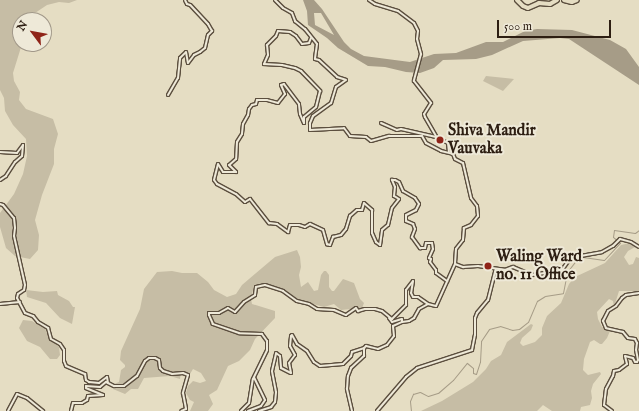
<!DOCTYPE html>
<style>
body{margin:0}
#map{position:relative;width:639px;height:411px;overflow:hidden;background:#e5ddc3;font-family:"IM FELL English",serif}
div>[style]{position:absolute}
.green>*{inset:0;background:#c6bda5}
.water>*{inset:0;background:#a69c87}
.stream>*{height:1px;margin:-0.5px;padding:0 0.5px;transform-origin:0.5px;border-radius:0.5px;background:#a69c87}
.roads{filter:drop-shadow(1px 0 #5b4e3e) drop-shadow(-1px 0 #5b4e3e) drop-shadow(0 1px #5b4e3e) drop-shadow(0 -1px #5b4e3e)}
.minor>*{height:2px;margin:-1px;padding:0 1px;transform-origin:1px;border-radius:1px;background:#eee9d8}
.highway>*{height:4px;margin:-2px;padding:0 2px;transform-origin:2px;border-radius:2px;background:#e5ddc3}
.dots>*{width:11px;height:11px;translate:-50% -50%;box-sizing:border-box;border:2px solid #eee9d8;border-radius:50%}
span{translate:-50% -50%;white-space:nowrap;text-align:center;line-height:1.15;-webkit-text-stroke:4px #eee9d8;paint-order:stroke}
.poi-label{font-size:16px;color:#2d1e12;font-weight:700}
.left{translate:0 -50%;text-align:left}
.north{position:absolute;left:12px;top:12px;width:40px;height:40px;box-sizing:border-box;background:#eee9d8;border:1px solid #a19889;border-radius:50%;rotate:302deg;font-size:11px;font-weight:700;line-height:16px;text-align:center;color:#2d1e12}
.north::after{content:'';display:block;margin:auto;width:14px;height:18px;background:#8f2418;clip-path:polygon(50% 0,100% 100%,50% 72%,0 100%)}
.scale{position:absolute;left:497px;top:20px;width:114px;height:18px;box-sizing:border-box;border:2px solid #2d1e12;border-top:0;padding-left:5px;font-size:12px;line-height:14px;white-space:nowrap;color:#2d1e12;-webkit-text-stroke:3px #eee9d8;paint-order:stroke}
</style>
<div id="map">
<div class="green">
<div style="clip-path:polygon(0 0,77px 0,69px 3px,59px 2px,47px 5px,35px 13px,31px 20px,20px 20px,20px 44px,22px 44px,13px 73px,14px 81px,20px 92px,19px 100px,26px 109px,53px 119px,58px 134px,54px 149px,54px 164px,42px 195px,35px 220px,39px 235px,38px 250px,30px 259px,15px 256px,6px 248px,0 227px,0 213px,14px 194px,23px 174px,27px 156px,26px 139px,13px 125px,5px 111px,4px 98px,0 90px)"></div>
<div style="clip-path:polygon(486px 76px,514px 79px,503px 91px,483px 81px)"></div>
<div style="clip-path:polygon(630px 243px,635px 247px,628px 251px,624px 257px,629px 265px,633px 264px,636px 257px,639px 258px,639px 291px,619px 291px,614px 307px,613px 301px,609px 299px,597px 312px,598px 319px,602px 327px,610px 331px,607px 338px,602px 344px,600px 344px,594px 340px,590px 342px,584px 359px,583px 370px,588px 375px,600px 372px,601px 374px,593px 384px,591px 391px,592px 398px,590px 405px,581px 407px,580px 411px,552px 411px,543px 405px,537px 411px,421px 411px,442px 401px,473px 382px,486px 369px,491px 361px,501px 355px,507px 342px,531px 324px,533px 325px,531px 330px,522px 338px,520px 343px,523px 346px,535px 342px,542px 335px,542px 328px,547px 316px,561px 303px,569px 284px,575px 277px,605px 263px,621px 245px)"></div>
<div style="clip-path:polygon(297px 250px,300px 257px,301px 267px,299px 275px,301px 287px,308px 282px,314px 291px,318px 290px,321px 275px,324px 271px,326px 271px,329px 275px,329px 287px,332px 291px,334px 291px,343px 279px,354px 283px,360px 299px,364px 303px,362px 308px,359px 309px,355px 307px,351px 309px,341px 310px,334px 304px,324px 307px,299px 300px,287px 291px,263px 283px,254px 285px,251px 299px,252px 304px,275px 311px,275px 318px,255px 339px,250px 350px,239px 361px,228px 366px,217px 390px,209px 395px,213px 404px,208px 411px,190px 411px,194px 402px,190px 400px,186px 393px,188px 386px,193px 381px,200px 383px,206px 381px,201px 373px,193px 369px,190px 374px,181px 372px,180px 379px,170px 376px,144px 378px,138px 389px,131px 389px,125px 394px,113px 389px,114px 384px,119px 382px,121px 370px,125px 367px,125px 365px,120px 360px,121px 351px,140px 309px,144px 289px,157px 272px,172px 271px,182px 273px,197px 273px,208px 282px,214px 290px,227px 297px,236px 294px,242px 285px,275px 257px)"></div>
<div style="clip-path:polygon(26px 290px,43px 292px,57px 291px,58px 295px,69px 301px,73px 307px,75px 307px,72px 324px,60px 318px,46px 303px,27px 297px)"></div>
<div style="clip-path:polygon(23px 320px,32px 321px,45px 329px,50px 339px,59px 347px,60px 355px,57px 359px,50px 359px,40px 347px,27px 341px,19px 328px)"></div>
</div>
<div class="water">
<div style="clip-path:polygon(evenodd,303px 0,314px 0,322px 9px,344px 42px,351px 49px,364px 56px,410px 62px,434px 54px,456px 53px,486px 42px,503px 42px,525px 31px,537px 29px,572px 30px,610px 40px,626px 49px,639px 67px,639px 85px,569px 39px,560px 38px,523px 41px,492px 55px,476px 59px,443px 60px,434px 68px,420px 73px,406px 72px,385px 67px,368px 66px,338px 48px,327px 38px,308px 25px,307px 11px,303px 0,314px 13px,321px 13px,334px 35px,315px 25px,314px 13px)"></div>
</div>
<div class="stream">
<div style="left:411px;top:411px;width:10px;rotate:-96deg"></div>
<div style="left:410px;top:401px;width:8px;rotate:-67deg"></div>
<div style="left:413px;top:394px;width:7px;rotate:-16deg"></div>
<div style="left:420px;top:392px;width:9px;rotate:27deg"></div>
<div style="left:428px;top:396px;width:10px;rotate:-17deg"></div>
<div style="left:438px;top:393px;width:20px;rotate:-41deg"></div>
<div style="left:453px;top:380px;width:22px;rotate:-51deg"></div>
<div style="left:467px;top:363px;width:8px;rotate:40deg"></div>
<div style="left:473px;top:368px;width:5px;rotate:90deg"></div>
<div style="left:473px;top:373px;width:3px;rotate:18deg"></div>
<div style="left:476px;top:374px;width:13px;rotate:-72deg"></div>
<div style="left:480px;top:362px;width:21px;rotate:-87deg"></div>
<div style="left:481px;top:341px;width:14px;rotate:-56deg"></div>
<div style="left:489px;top:329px;width:11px;rotate:-15deg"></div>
<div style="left:500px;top:326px;width:13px;rotate:18deg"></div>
<div style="left:512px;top:330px;width:7px;rotate:-8deg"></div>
<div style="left:519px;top:329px;width:11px;rotate:-38deg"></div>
<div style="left:528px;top:322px;width:23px;rotate:-67deg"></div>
<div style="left:537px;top:301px;width:9px;rotate:-32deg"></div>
<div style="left:545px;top:296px;width:18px;rotate:-9deg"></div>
<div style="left:563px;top:293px;width:21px;rotate:-79deg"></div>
<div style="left:567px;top:272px;width:16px;rotate:-52deg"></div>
<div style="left:577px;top:259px;width:6px;rotate:-18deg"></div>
<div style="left:583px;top:257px;width:21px;rotate:8deg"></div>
<div style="left:604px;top:260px;width:23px;rotate:-47deg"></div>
<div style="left:620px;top:243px;width:9px;rotate:-139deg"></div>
<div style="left:613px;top:237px;width:7px;rotate:-82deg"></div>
<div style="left:614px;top:230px;width:21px;rotate:8deg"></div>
<div style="left:635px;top:233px;width:5px;rotate:-37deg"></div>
</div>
<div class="roads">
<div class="minor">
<div style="left:275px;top:0;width:11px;rotate:45deg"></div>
<div style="left:283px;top:8px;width:10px;rotate:29deg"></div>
<div style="left:292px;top:13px;width:9px;rotate:69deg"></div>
<div style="left:295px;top:21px;width:13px;rotate:39deg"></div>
<div style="left:305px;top:29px;width:19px;rotate:51deg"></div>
<div style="left:317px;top:44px;width:15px;rotate:98deg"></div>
<div style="left:315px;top:59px;width:4px;rotate:14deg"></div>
<div style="left:319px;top:60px;width:25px;rotate:43deg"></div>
<div style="left:337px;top:77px;width:9px;rotate:18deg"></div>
<div style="left:346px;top:80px;width:12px;rotate:145deg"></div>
<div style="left:336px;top:87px;width:17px;rotate:107deg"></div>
<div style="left:331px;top:103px;width:22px;rotate:144deg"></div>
<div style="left:313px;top:116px;width:8px;rotate:113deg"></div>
<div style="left:310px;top:123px;width:7px;rotate:90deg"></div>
<div style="left:310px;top:130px;width:34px;rotate:-3deg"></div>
<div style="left:344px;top:128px;width:10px;rotate:53deg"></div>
<div style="left:350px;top:136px;width:16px;rotate:4deg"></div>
<div style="left:366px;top:137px;width:6px;rotate:39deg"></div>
<div style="left:371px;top:141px;width:19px;rotate:-16deg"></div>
<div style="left:389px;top:136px;width:33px"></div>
<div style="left:422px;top:136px;width:8px;rotate:60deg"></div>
<div style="left:426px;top:143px;width:17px;rotate:28deg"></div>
<div style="left:441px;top:151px;width:12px;rotate:14deg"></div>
<div style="left:453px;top:154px;width:5px;rotate:68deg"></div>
<div style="left:455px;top:159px;width:9px;rotate:27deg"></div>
<div style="left:463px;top:163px;width:36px;rotate:77deg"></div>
<div style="left:471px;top:198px;width:10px;rotate:53deg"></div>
<div style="left:477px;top:206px;width:10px;rotate:84deg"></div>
<div style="left:478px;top:216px;width:11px;rotate:128deg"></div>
<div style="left:471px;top:225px;width:8px;rotate:157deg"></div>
<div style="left:464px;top:228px;width:12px;rotate:95deg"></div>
<div style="left:463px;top:240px;width:11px;rotate:128deg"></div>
<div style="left:456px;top:249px;width:15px;rotate:94deg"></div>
<div style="left:369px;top:0;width:7px;rotate:34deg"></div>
<div style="left:375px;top:4px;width:24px;rotate:17deg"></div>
<div style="left:398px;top:11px;width:20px;rotate:37deg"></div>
<div style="left:414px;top:23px;width:9px;rotate:63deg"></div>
<div style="left:418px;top:31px;width:8px;rotate:97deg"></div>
<div style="left:417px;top:39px;width:16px;rotate:75deg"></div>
<div style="left:421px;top:54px;width:28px;rotate:105deg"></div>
<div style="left:414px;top:81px;width:28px;rotate:52deg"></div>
<div style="left:431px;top:103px;width:13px;rotate:122deg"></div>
<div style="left:424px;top:114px;width:3px;rotate:72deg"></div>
<div style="left:425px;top:117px;width:24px;rotate:60deg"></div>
<div style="left:437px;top:138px;width:12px;rotate:24deg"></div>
<div style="left:448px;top:143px;width:9px;rotate:84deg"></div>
<div style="left:311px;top:38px;width:5px;rotate:112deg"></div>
<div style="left:309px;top:43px;width:7px;rotate:172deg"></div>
<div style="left:302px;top:44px;width:10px;rotate:-127deg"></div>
<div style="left:296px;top:36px;width:7px;rotate:-146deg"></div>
<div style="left:290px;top:32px;width:12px;rotate:-175deg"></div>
<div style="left:278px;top:31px;width:5px;rotate:112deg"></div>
<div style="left:276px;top:36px;width:13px;rotate:135deg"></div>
<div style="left:267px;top:45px;width:10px;rotate:84deg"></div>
<div style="left:268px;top:55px;width:10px;rotate:114deg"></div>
<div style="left:264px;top:64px;width:18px;rotate:3deg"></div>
<div style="left:282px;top:65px;width:13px;rotate:13deg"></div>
<div style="left:295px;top:68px;width:7px;rotate:27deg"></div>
<div style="left:301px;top:71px;width:28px;rotate:46deg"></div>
<div style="left:320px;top:91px;width:16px;rotate:104deg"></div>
<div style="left:316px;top:107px;width:16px;rotate:140deg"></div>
<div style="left:304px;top:117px;width:6px;rotate:90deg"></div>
<div style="left:304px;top:123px;width:10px;rotate:-114deg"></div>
<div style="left:300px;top:114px;width:10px;rotate:-96deg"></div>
<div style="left:299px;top:104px;width:25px;rotate:-127deg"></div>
<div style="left:284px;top:84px;width:3px;rotate:162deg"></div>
<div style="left:281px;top:85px;width:10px;rotate:66deg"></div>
<div style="left:285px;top:94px;width:11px;rotate:128deg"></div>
<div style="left:278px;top:103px;width:11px;rotate:-165deg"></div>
<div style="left:267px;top:100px;width:10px;rotate:180deg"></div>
<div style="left:257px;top:100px;width:4px;rotate:104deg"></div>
<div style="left:256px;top:104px;width:4px;rotate:166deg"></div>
<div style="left:252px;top:105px;width:5px;rotate:127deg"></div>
<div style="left:249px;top:109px;width:6px;rotate:99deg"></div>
<div style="left:248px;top:115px;width:10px;rotate:119deg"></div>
<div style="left:243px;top:124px;width:10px;rotate:96deg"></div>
<div style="left:242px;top:134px;width:9px;rotate:122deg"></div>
<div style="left:237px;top:142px;width:17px;rotate:93deg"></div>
<div style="left:236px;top:159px;width:9px;rotate:139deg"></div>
<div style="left:229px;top:165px;width:10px;rotate:45deg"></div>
<div style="left:236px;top:172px;width:13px;rotate:180deg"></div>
<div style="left:223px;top:172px;width:9px;rotate:-122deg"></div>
<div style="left:218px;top:164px;width:16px;rotate:104deg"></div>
<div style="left:214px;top:180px;width:5px;rotate:53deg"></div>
<div style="left:217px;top:184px;width:21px;rotate:28deg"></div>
<div style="left:236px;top:194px;width:12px;rotate:42deg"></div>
<div style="left:245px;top:202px;width:6px;rotate:-31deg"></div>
<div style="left:250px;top:199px;width:31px;rotate:52deg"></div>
<div style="left:269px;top:223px;width:8px;rotate:7deg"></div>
<div style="left:277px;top:224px;width:14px;rotate:36deg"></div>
<div style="left:288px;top:232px;width:7px;rotate:-74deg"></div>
<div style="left:290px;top:225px;width:9px"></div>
<div style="left:299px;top:225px;width:6px;rotate:18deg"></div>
<div style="left:305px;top:227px;width:6px;rotate:-31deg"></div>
<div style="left:310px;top:224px;width:14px;rotate:25deg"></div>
<div style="left:323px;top:230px;width:15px;rotate:74deg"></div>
<div style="left:327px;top:244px;width:3px;rotate:18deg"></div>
<div style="left:330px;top:245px;width:9px;rotate:-69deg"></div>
<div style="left:333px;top:237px;width:8px;rotate:-14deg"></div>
<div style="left:341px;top:235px;width:8px;rotate:-50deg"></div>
<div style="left:346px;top:229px;width:14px;rotate:-73deg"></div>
<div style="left:350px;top:216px;width:9px;rotate:-41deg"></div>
<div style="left:357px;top:210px;width:5px"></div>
<div style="left:362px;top:210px;width:7px;rotate:-74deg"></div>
<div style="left:364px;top:203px;width:11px;rotate:41deg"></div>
<div style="left:372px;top:210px;width:23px;rotate:90deg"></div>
<div style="left:372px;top:233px;width:10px;rotate:66deg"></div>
<div style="left:376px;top:242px;width:5px;rotate:37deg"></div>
<div style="left:380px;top:245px;width:15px;rotate:-82deg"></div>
<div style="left:382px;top:230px;width:8px;rotate:-40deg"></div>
<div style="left:388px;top:225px;width:17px;rotate:-77deg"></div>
<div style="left:392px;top:208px;width:11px;rotate:-52deg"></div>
<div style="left:399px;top:199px;width:6px;rotate:-149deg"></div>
<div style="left:394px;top:196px;width:9px;rotate:-84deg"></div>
<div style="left:395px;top:187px;width:8px;rotate:-113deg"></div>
<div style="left:392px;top:180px;width:3px"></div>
<div style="left:395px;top:180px;width:4px;rotate:27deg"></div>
<div style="left:399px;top:182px;width:10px;rotate:66deg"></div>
<div style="left:403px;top:191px;width:14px;rotate:30deg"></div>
<div style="left:415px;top:198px;width:7px;rotate:56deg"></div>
<div style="left:419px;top:204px;width:7px;rotate:117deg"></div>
<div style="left:416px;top:210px;width:11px;rotate:153deg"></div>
<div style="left:406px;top:215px;width:6px;rotate:90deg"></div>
<div style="left:406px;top:221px;width:8px;rotate:23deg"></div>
<div style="left:413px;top:224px;width:5px;rotate:68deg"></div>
<div style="left:415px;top:229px;width:9px;rotate:111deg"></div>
<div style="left:412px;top:237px;width:14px;rotate:54deg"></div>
<div style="left:420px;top:248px;width:5px"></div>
<div style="left:425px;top:248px;width:5px;rotate:-79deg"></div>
<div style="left:426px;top:243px;width:6px"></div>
<div style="left:432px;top:243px;width:6px;rotate:81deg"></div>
<div style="left:433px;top:249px;width:10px;rotate:114deg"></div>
<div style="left:429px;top:258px;width:2px;rotate:27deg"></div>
<div style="left:431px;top:259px;width:3px;rotate:108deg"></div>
<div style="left:430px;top:262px;width:10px;rotate:53deg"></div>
<div style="left:436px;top:270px;width:3px;rotate:90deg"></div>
<div style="left:436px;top:273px;width:14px;rotate:36deg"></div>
<div style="left:168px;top:95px;width:20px;rotate:-60deg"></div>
<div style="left:178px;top:78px;width:20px;rotate:-84deg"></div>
<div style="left:180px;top:58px;width:8px;rotate:-45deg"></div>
<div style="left:186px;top:52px;width:11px;rotate:80deg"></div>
<div style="left:188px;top:63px;width:10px;rotate:-53deg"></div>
<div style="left:194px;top:55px;width:7px;rotate:-27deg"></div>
<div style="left:200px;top:52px;width:6px;rotate:-39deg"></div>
<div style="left:205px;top:48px;width:13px;rotate:-77deg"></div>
<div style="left:208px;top:35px;width:6px;rotate:-45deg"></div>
<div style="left:212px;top:31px;width:8px;rotate:-120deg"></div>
<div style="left:208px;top:24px;width:26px;rotate:-133deg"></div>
<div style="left:190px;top:5px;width:3px;rotate:-162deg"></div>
<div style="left:187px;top:4px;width:4px;rotate:-117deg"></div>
<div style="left:381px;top:123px;width:17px;rotate:24deg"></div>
<div style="left:397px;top:130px;width:4px;rotate:-14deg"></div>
<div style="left:401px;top:129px;width:36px;rotate:13deg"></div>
<div style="left:0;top:152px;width:17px;rotate:3deg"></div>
<div style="left:17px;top:153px;width:10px;rotate:-53deg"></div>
<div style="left:23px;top:145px;width:11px;rotate:95deg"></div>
<div style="left:22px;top:156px;width:9px;rotate:139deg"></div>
<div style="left:15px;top:162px;width:17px;rotate:123deg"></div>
<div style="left:6px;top:176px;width:7px;rotate:146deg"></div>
<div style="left:0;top:204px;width:3px;rotate:18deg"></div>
<div style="left:3px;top:205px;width:17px;rotate:50deg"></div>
<div style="left:14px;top:218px;width:10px;rotate:84deg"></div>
<div style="left:15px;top:228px;width:8px;rotate:97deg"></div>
<div style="left:14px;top:236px;width:50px;rotate:77.3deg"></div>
<div style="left:25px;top:285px;width:5px;rotate:101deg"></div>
<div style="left:24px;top:290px;width:7px;rotate:146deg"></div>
<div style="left:18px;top:294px;width:4px;rotate:104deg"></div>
<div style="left:17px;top:298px;width:17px;rotate:62deg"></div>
<div style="left:25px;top:313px;width:9px;rotate:21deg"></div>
<div style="left:33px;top:316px;width:8px;rotate:50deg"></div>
<div style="left:38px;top:322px;width:12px;rotate:31deg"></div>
<div style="left:48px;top:328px;width:11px;rotate:75deg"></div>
<div style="left:51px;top:339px;width:10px;rotate:29deg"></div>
<div style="left:60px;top:344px;width:7px;rotate:56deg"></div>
<div style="left:64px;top:350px;width:11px;rotate:90deg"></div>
<div style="left:64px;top:361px;width:5px;rotate:68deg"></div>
<div style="left:66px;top:366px;width:21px;rotate:23deg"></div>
<div style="left:85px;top:374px;width:6px;rotate:81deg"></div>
<div style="left:86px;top:380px;width:4px;rotate:34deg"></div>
<div style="left:89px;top:382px;width:10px;rotate:6deg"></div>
<div style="left:99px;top:383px;width:10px;rotate:-37deg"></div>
<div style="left:107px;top:377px;width:6px;rotate:81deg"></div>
<div style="left:0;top:304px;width:20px;rotate:-6deg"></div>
<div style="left:389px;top:318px;width:5px;rotate:53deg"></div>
<div style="left:392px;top:322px;width:10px;rotate:-17deg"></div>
<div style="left:402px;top:319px;width:3px;rotate:90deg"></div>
<div style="left:402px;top:322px;width:7px;rotate:-8deg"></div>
<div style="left:409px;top:321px;width:6px;rotate:-31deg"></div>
<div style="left:414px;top:318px;width:10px;rotate:-61deg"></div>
<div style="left:419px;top:309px;width:10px;rotate:-29deg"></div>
<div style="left:8px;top:411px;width:19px;rotate:-62deg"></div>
<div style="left:17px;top:394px;width:11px;rotate:22deg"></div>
<div style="left:27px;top:398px;width:21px;rotate:39deg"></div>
<div style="left:71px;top:411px;width:8px;rotate:-76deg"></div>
<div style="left:73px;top:403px;width:9px"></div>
<div style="left:82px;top:403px;width:6px;rotate:-31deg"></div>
<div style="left:87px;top:400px;width:4px;rotate:-76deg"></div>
<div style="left:88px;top:396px;width:15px;rotate:-4deg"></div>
<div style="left:103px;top:395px;width:18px;rotate:-158deg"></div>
<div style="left:86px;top:388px;width:2px;rotate:-90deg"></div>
<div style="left:86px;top:386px;width:14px;rotate:4deg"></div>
<div style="left:100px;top:387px;width:8px;rotate:-40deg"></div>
<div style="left:106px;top:382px;width:9px;rotate:27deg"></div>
<div style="left:114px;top:386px;width:10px"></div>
<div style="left:124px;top:386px;width:16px;rotate:-38deg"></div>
<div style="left:137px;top:376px;width:17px;rotate:-62deg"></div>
<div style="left:145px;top:361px;width:5px;rotate:-37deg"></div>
<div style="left:149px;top:358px;width:6px"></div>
<div style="left:155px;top:358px;width:4px;rotate:27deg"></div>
<div style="left:159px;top:360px;width:8px;rotate:83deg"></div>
<div style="left:160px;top:368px;width:4px;rotate:45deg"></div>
<div style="left:163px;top:371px;width:9px;rotate:18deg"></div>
<div style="left:172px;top:374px;width:11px;rotate:-5deg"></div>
<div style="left:183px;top:373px;width:5px;rotate:22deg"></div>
<div style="left:188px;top:375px;width:19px;rotate:106deg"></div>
<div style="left:183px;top:393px;width:16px;rotate:79deg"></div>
<div style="left:186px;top:409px;width:5px;rotate:158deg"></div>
<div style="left:241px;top:411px;width:11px;rotate:-45deg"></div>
<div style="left:249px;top:403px;width:24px;rotate:-81deg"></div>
<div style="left:253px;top:379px;width:32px;rotate:-64deg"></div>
<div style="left:267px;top:350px;width:9px;rotate:-90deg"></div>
<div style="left:267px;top:341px;width:9px;rotate:-126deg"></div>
<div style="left:262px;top:334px;width:23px;rotate:-178deg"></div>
<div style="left:239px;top:333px;width:28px;rotate:-161deg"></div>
<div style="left:213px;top:324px;width:10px;rotate:-114deg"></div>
<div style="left:209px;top:315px;width:2px;rotate:-90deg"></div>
<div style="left:209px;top:313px;width:10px"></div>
<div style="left:219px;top:313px;width:10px;rotate:-29deg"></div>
<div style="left:228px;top:308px;width:8px;rotate:30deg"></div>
<div style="left:235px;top:312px;width:13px;rotate:-48deg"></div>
<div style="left:244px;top:302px;width:13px;rotate:-32deg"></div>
<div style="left:255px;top:295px;width:8px;rotate:-83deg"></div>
<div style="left:256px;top:287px;width:9px;rotate:-13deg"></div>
<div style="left:265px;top:285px;width:19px;rotate:18deg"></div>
<div style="left:283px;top:291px;width:17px;rotate:36deg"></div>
<div style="left:297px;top:301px;width:12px;rotate:14deg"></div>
<div style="left:309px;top:304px;width:9px;rotate:32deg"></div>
<div style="left:317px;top:309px;width:17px;rotate:3deg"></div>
<div style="left:334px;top:310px;width:13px;rotate:23deg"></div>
<div style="left:346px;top:315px;width:12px;rotate:-35deg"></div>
<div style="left:356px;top:308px;width:4px;rotate:56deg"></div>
<div style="left:358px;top:311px;width:7px;rotate:-16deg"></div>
<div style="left:365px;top:309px;width:10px"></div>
<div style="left:375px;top:309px;width:7px;rotate:16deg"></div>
<div style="left:382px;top:311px;width:13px;rotate:39deg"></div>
<div style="left:392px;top:319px;width:20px;rotate:-45deg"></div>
<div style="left:406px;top:305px;width:15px;rotate:-90deg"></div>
<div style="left:406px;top:290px;width:11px;rotate:-52deg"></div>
<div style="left:413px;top:281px;width:12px;rotate:99deg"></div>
<div style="left:411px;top:293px;width:4px;rotate:63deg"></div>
<div style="left:413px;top:297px;width:5px"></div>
<div style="left:418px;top:297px;width:12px;rotate:35deg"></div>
<div style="left:428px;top:304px;width:8px;rotate:14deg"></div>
<div style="left:436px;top:306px;width:46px;rotate:-65.7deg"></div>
<div style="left:455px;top:264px;width:9px;rotate:21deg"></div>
<div style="left:463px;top:267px;width:15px;rotate:-4deg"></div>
<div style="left:478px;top:266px;width:27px;rotate:8deg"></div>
<div style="left:505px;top:270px;width:9px;rotate:-21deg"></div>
<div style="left:513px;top:267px;width:21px;rotate:23deg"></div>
<div style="left:532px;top:275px;width:30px;rotate:-9deg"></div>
<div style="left:562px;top:270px;width:12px;rotate:-55deg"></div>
<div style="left:569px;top:260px;width:7px;rotate:-27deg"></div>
<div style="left:575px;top:257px;width:27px;rotate:-10deg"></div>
<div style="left:602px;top:252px;width:13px;rotate:-29deg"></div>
<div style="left:613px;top:246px;width:10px;rotate:-45deg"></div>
<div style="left:620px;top:239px;width:11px;rotate:15deg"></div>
<div style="left:631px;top:242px;width:9px;rotate:32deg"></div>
<div style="left:248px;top:411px;width:14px;rotate:-21deg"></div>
<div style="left:261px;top:406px;width:7px;rotate:-56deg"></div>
<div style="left:265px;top:400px;width:25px;rotate:-116deg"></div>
<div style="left:259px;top:411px;width:13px;rotate:-18deg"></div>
<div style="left:271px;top:407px;width:6px;rotate:-51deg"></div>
<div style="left:275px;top:402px;width:10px;rotate:-84deg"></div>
<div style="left:276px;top:392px;width:21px;rotate:-101deg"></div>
<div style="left:272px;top:371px;width:18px;rotate:-77deg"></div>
<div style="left:276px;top:353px;width:5px;rotate:37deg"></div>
<div style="left:280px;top:356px;width:12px;rotate:85deg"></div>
<div style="left:281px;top:368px;width:11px;rotate:27deg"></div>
<div style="left:291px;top:373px;width:10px;rotate:-101deg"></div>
<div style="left:289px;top:363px;width:10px;rotate:-53deg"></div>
<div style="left:295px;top:355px;width:10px;rotate:-119deg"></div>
<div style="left:290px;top:346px;width:10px;rotate:-84deg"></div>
<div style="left:291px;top:336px;width:1px;rotate:-45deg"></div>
<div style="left:292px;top:335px;width:10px;rotate:61deg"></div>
<div style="left:297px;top:344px;width:12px;rotate:35deg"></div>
<div style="left:307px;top:351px;width:13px;rotate:58deg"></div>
<div style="left:314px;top:362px;width:7px;rotate:34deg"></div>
<div style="left:320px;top:366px;width:23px;rotate:-5deg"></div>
<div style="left:343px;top:364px;width:11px;rotate:-45deg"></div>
<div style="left:351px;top:356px;width:4px;rotate:-76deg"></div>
<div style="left:352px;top:352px;width:13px;rotate:-18deg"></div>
<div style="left:352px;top:411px;width:23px;rotate:-103deg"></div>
<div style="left:347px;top:389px;width:13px;rotate:-86deg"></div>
<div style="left:348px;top:376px;width:9px;rotate:-69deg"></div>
<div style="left:351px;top:368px;width:18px;rotate:-43deg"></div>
<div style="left:364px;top:356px;width:8px;rotate:-90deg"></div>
<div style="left:364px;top:348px;width:3px;rotate:-45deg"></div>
<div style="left:366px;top:346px;width:12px;rotate:14deg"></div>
<div style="left:378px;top:349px;width:10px;rotate:-24deg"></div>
<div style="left:387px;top:345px;width:11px;rotate:-52deg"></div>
<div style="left:394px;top:336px;width:10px;rotate:-96deg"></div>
<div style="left:393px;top:326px;width:10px;rotate:-24deg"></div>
<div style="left:377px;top:411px;width:45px;rotate:-49.5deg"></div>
<div style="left:406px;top:377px;width:14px;rotate:-39deg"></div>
<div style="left:417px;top:368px;width:58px;rotate:-18.1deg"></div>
<div style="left:472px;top:350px;width:15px;rotate:-79deg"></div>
<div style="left:475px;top:335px;width:17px;rotate:-90deg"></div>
<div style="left:475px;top:318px;width:5px;rotate:-68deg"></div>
<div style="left:477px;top:313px;width:17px;rotate:-50deg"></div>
<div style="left:488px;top:300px;width:32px;rotate:-76deg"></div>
<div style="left:612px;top:411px;width:10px;rotate:-143deg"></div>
<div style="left:604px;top:405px;width:16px;rotate:-83deg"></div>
<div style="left:606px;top:389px;width:15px;rotate:-62deg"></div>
<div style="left:613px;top:376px;width:5px;rotate:-79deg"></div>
<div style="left:614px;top:371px;width:5px;rotate:-11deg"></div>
<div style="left:619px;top:370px;width:10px;rotate:-37deg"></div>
<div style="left:627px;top:364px;width:8px;rotate:-104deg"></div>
<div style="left:625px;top:356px;width:8px;rotate:14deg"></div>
<div style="left:633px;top:358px;width:4px;rotate:63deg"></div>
<div style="left:635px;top:362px;width:2px"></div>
<div style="left:637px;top:362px;width:2px;rotate:-63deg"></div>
<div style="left:638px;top:360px;width:10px;rotate:-101deg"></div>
<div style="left:636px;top:350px;width:7px;rotate:-82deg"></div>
<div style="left:637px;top:343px;width:4px;rotate:-117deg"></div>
<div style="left:635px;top:339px;width:7px;rotate:-172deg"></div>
<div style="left:628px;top:338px;width:8px;rotate:-130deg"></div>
<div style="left:623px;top:332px;width:17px;rotate:-167deg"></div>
<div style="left:606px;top:328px;width:8px;rotate:-113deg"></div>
<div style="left:603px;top:321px;width:11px;rotate:-63deg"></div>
<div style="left:608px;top:311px;width:9px;rotate:-32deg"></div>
<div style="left:616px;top:306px;width:10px;rotate:-53deg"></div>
<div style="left:622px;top:298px;width:5px;rotate:-37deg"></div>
<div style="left:626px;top:295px;width:13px;rotate:-9deg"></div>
</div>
<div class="highway">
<div style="left:517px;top:0;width:8px;rotate:45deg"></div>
<div style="left:523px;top:6px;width:5px;rotate:22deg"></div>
<div style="left:528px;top:8px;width:12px;rotate:-24deg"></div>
<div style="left:539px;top:3px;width:11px;rotate:5deg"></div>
<div style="left:550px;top:4px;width:8px;rotate:-30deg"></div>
<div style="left:564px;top:0;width:8px;rotate:14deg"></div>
<div style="left:572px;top:2px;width:5px;rotate:-22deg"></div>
</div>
</div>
<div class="dots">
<div style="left:440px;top:140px;background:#8f2418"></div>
<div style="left:488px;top:266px;background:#8f2418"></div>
</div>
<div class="poi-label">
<span class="left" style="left:448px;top:140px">Shiva Mandir<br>Vauvaka</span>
<span class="left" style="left:496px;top:266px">Waling Ward<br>no. 11 Office</span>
</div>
<div class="north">N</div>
<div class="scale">500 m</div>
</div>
